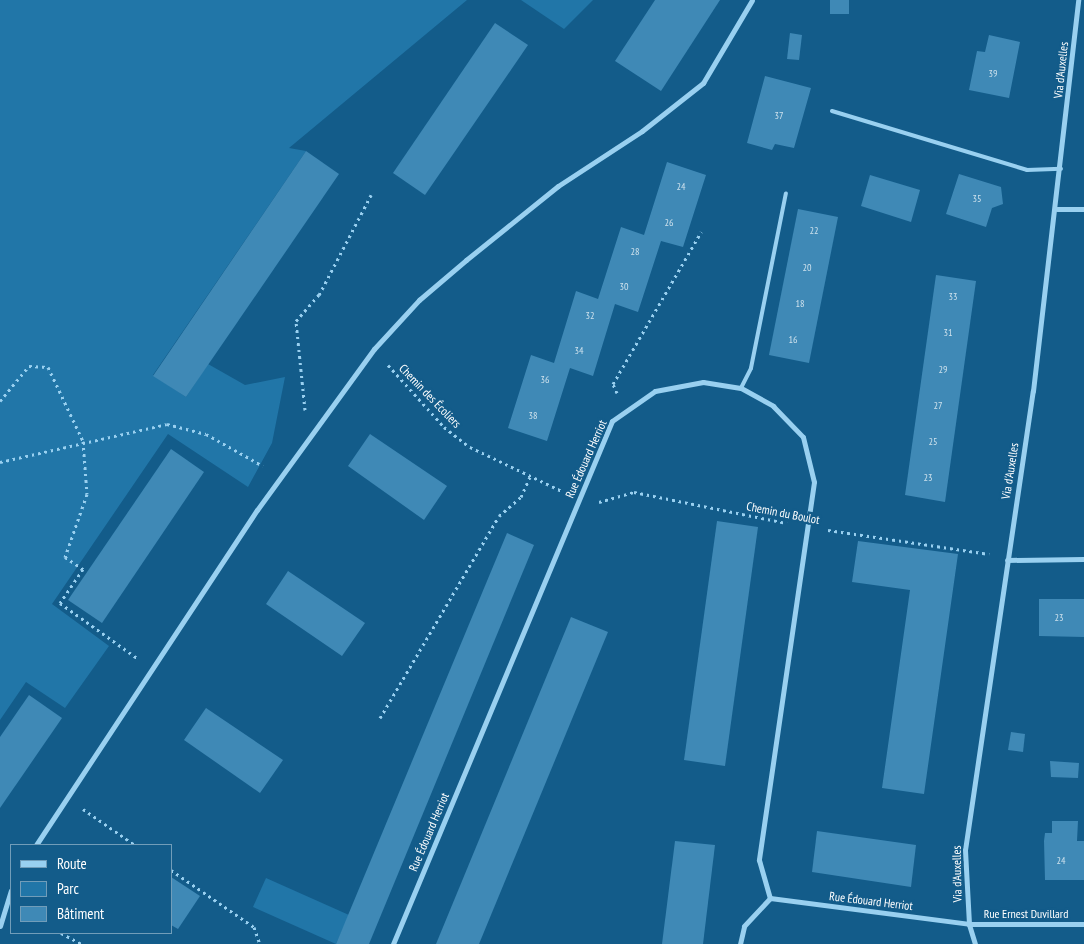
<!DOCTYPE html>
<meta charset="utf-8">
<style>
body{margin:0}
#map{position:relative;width:1084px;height:944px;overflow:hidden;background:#135c8a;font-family:"PT Sans Narrow",sans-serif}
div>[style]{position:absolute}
.green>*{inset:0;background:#2176a8}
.building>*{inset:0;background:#3f89b6}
.path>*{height:3px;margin-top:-1.5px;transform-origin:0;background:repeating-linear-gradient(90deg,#99d0f0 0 2.5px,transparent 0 6.5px)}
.lane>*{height:4px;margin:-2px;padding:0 2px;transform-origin:2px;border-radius:2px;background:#99d0f0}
.street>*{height:5px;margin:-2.5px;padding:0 2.5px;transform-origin:2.5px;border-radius:2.5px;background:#99d0f0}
span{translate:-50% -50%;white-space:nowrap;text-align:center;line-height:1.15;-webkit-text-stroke:4.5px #135c8a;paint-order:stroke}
.number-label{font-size:10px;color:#cfe2ed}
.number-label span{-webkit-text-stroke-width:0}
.street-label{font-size:12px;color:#fff}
.legend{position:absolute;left:10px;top:844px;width:162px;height:90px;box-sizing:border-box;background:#135c8a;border:1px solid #719db9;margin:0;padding:6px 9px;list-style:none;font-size:15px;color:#fff}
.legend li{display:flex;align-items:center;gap:10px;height:25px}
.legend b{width:25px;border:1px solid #719db9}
</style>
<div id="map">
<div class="green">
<div style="clip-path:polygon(0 0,467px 0,289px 148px,306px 151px,153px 375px,186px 397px,208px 364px,245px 385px,285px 377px,272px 443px,248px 487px,168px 434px,52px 604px,109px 646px,65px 708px,26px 682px,0 720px)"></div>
<div style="clip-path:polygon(521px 0,593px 0,564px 29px)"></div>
<div style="clip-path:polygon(266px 878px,349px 915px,336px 944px,253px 907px)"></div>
</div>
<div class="building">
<div style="clip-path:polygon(655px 0,720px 0,661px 91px,615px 61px)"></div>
<div style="clip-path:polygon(830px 0,849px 0,849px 14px,830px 14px)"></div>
<div style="clip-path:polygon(495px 23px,528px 45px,425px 195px,393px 173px)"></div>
<div style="clip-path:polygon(790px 33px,802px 35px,799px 60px,787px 59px)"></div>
<div style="clip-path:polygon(989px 35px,1020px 42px,1009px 98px,969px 90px,977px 51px,985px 52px)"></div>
<div style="clip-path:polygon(765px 76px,811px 88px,794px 148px,775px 144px,772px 150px,747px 143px)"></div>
<div style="clip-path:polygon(306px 151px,339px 174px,186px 397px,153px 376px)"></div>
<div style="clip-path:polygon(667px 162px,706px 175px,683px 247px,661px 241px,638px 312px,615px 304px,593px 376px,570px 368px,547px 441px,508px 428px,531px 355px,554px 363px,576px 291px,598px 299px,621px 227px,644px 235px)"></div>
<div style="clip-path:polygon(959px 174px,1001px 187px,1003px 204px,992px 208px,986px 227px,946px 214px)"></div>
<div style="clip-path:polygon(870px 175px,920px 190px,911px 222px,861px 206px)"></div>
<div style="clip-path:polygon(798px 209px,838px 217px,809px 363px,769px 355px)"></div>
<div style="clip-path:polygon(936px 275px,976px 281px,945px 502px,905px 495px)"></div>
<div style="clip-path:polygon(370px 434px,447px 486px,424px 520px,348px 466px)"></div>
<div style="clip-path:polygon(171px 449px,204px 472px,102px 623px,68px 600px)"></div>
<div style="clip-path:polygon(717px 521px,758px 527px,725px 766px,684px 760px)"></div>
<div style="clip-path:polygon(507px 533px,534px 545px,369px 944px,336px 944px)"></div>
<div style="clip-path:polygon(858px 541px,958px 554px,924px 794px,882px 788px,910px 590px,852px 582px)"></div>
<div style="clip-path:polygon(288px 571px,365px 623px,342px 656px,266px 604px)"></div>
<div style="clip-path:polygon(1039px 599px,1084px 599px,1084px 637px,1039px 636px)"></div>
<div style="clip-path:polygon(571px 617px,608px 632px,479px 944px,436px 944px)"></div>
<div style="clip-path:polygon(29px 695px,62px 718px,0 808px,0 737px)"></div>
<div style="clip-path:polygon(206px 708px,283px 760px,260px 793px,184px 740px)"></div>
<div style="clip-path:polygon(1011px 732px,1025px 734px,1023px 752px,1008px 750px)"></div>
<div style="clip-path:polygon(1050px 761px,1079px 763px,1078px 778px,1051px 777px)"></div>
<div style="clip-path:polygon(1052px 821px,1078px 821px,1077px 841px,1084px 841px,1084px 880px,1045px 880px,1044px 841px,1045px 833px,1052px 833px)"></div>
<div style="clip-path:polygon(817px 831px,916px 845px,911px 887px,812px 872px)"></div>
<div style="clip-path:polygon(675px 841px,715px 845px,703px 944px,662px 944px)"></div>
<div style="clip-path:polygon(171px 877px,200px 896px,178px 929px,171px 925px)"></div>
</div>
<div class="path">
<div style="left:388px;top:365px;width:84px;rotate:47.9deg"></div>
<div style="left:444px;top:427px;width:33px;rotate:38deg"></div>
<div style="left:470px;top:447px;width:102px;rotate:25.6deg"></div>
<div style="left:617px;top:393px;width:10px;rotate:-114deg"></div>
<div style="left:613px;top:384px;width:176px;rotate:-59.9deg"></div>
<div style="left:0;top:401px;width:45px;rotate:-50.4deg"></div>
<div style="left:29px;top:366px;width:19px;rotate:3deg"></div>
<div style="left:48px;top:367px;width:82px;rotate:64.7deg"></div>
<div style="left:83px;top:441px;width:53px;rotate:85.7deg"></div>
<div style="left:87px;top:494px;width:67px;rotate:109.2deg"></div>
<div style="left:65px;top:557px;width:22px;rotate:34deg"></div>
<div style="left:83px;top:569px;width:41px;rotate:124.1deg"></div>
<div style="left:60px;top:603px;width:95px;rotate:35.5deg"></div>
<div style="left:305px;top:410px;width:89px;rotate:-95.8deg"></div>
<div style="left:296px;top:321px;width:35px;rotate:-49deg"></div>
<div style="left:319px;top:295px;width:113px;rotate:-62.5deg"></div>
<div style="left:0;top:462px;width:171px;rotate:-12.8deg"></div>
<div style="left:167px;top:424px;width:40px;rotate:14.4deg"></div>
<div style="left:206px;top:434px;width:65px;rotate:29.3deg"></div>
<div style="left:599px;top:502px;width:36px;rotate:-16deg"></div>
<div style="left:634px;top:492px;width:156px;rotate:11.5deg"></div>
<div style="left:828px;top:530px;width:163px;rotate:8.5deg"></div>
<div style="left:380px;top:718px;width:234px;rotate:-59.5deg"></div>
<div style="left:499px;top:516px;width:29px;rotate:-41deg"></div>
<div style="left:521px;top:497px;width:22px;rotate:-66deg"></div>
<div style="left:83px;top:809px;width:63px;rotate:34.7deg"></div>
<div style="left:171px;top:870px;width:101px;rotate:34.5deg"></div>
<div style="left:254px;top:927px;width:18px;rotate:71deg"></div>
<div style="left:61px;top:933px;width:24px;rotate:28deg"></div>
</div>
<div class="lane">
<div style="left:832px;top:111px;width:204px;rotate:16.8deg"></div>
<div style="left:1027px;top:170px;width:34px;rotate:-2deg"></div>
<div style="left:741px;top:388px;width:22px;rotate:-63deg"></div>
<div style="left:751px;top:368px;width:178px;rotate:-78.7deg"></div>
</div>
<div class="street">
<div style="left:1057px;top:209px;width:27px"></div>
<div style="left:1007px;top:560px;width:77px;rotate:-0.7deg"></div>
<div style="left:36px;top:845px;width:401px;rotate:-56.6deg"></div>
<div style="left:257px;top:510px;width:199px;rotate:-54deg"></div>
<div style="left:374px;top:349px;width:67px;rotate:-47.4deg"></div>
<div style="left:419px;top:300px;width:62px;rotate:-40.4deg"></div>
<div style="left:466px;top:260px;width:118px;rotate:-38.8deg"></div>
<div style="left:558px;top:186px;width:100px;rotate:-33.2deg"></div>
<div style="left:642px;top:131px;width:78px;rotate:-38.2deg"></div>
<div style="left:703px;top:83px;width:96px;rotate:-59.4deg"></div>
<div style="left:770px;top:898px;width:201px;rotate:7.4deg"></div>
<div style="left:969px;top:924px;width:115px"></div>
<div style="left:0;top:926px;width:37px;rotate:-73deg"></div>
<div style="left:393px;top:944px;width:567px;rotate:-67.28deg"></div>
<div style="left:612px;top:421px;width:52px;rotate:-34.9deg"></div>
<div style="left:655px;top:391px;width:49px;rotate:-10.6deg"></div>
<div style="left:703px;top:382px;width:38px;rotate:9deg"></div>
<div style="left:741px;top:388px;width:37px;rotate:29deg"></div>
<div style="left:773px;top:406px;width:43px;rotate:45.9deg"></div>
<div style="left:803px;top:437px;width:46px;rotate:76.3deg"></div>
<div style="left:814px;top:482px;width:382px;rotate:98.3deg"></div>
<div style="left:759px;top:860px;width:40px;rotate:74deg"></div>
<div style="left:740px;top:944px;width:18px;rotate:-77deg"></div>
<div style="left:744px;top:926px;width:38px;rotate:-47deg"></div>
<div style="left:975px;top:944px;width:21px;rotate:-107deg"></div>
<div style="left:969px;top:924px;width:74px;rotate:-93.1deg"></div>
<div style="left:965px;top:850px;width:464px;rotate:-81.6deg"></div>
<div style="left:1033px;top:391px;width:394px;rotate:-83.4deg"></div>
</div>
<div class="number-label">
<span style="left:993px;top:74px">39</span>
<span style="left:779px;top:116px">37</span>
<span style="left:681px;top:187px">24</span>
<span style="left:977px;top:199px">35</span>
<span style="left:669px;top:223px">26</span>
<span style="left:814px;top:231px">22</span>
<span style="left:635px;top:252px">28</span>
<span style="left:807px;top:268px">20</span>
<span style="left:624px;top:287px">30</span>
<span style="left:953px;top:297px">33</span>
<span style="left:800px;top:304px">18</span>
<span style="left:590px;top:316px">32</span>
<span style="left:948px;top:333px">31</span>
<span style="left:793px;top:340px">16</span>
<span style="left:579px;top:351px">34</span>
<span style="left:943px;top:370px">29</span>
<span style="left:545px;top:380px">36</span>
<span style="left:938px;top:406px">27</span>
<span style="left:533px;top:416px">38</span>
<span style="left:933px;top:442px">25</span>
<span style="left:928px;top:478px">23</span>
<span style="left:1059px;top:618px">23</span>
<span style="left:1061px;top:861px">24</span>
</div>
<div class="street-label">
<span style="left:1061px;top:70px;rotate:-84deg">Via d'Auxelles</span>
<span style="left:430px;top:396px;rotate:46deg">Chemin des Écoliers</span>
<span style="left:586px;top:459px;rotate:-66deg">Rue Édouard Herriot</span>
<span style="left:1010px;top:471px;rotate:-81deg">Via d'Auxelles</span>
<span style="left:783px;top:513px;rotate:11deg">Chemin du Boulot</span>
<span style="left:429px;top:832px;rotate:-67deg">Rue Édouard Herriot</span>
<span style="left:957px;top:874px;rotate:-91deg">Via d'Auxelles</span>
<span style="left:871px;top:901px;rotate:7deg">Rue Édouard Herriot</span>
<span style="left:1026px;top:914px">Rue Ernest Duvillard</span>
</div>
<ul class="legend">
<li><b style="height:6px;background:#99d0f0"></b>Route</li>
<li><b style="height:14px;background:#2176a8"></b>Parc</li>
<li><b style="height:14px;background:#3f89b6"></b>Bâtiment</li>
</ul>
</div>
